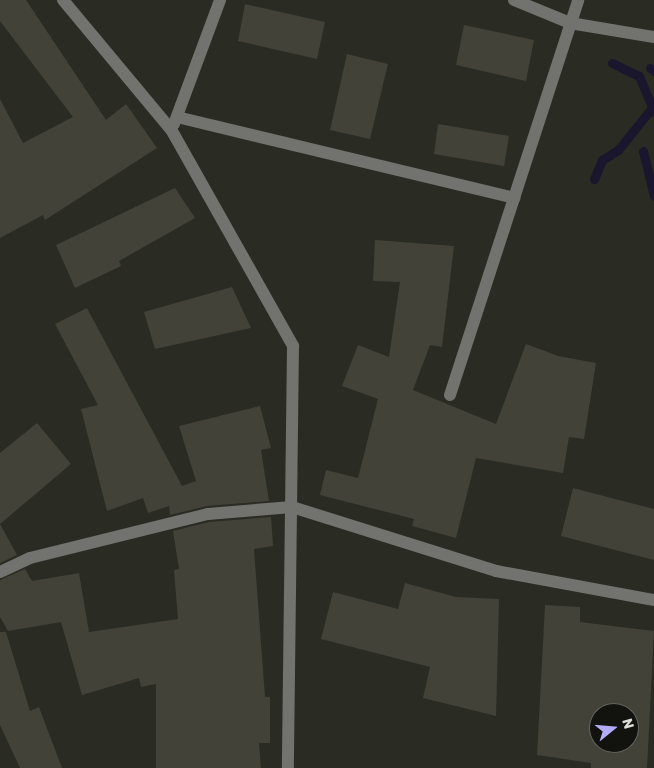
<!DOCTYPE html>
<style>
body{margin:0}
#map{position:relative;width:654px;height:768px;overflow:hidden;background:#2a2b22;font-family:Rubik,sans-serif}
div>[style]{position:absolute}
.stream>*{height:9px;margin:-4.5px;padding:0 4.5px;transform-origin:4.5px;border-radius:4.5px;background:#19162e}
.building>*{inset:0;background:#424239}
.minor>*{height:12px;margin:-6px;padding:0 6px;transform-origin:6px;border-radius:6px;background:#72726e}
span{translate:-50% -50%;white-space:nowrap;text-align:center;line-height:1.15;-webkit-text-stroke:5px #12130f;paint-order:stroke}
.north{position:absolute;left:589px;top:703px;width:50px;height:50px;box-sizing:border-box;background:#12130f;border:1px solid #646560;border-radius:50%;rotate:73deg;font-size:14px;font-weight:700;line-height:20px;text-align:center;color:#dedfd9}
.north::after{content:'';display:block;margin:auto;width:18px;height:22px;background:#b3adf9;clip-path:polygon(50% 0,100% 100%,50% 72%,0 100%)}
</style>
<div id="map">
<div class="stream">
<div style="left:612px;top:63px;width:30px;rotate:26deg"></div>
<div style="left:639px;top:76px;width:39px;rotate:67deg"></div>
<div style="left:650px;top:68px;width:5px;rotate:37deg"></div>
<div style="left:643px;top:151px;width:46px;rotate:76.3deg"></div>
<div style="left:594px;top:179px;width:21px;rotate:-67deg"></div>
<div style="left:602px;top:160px;width:19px;rotate:-32deg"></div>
<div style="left:618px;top:150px;width:53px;rotate:-51.2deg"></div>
</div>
<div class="building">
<div style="clip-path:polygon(0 0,26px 0,106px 120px,126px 104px,157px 148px,45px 220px,43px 215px,0 238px,0 99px,23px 143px,73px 117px,0 21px)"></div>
<div style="clip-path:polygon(245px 4px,325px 22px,317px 59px,238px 41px)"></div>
<div style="clip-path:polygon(464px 25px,534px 40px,526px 81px,456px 65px)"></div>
<div style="clip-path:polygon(347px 54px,388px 64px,370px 139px,330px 130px)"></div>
<div style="clip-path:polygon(438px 124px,509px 136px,504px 166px,434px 154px)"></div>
<div style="clip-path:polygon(175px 188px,195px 218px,119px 261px,121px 266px,75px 288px,56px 245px)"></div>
<div style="clip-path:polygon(375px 240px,454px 246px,442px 347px,430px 345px,413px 390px,496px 424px,526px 344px,558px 356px,596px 363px,584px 439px,569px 437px,563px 473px,476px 458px,456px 538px,412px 526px,414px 519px,320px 495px,326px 470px,358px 478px,378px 399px,342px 386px,358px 345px,389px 357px,400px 282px,373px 281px)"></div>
<div style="clip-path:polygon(232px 287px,251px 328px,155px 349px,144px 312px)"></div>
<div style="clip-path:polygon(87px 308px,182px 486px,196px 481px,179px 426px,260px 406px,271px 448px,261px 450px,269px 501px,207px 506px,170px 515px,169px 506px,148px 513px,143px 498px,107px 511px,81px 409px,98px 405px,55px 324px)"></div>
<div style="clip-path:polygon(37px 423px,71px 464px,0 524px,17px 555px,0 563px,0 453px)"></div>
<div style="clip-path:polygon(573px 488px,654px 509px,654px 560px,561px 536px)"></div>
<div style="clip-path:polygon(271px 517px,273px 546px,254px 549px,265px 697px,270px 697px,270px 743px,259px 743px,261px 768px,156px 768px,156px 684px,141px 687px,139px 678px,82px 695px,61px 622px,8px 631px,0 617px,0 580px,25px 569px,32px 581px,79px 573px,89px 632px,178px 619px,174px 570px,179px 569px,173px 531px,209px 522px)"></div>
<div style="clip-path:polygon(405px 583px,456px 597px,499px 599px,496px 716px,423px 698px,430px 667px,321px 639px,333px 592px,398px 609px)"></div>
<div style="clip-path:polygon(evenodd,545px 605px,580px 607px,580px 622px,654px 631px,647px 768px,591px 768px,591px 763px,537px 755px,545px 605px,599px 713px,629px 713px,629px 743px,599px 743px,599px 713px)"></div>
<div style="clip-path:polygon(0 632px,6px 632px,30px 711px,39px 707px,62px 768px,20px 768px,0 725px)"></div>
</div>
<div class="minor">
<div style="left:63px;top:0;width:170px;rotate:50.2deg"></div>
<div style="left:172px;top:131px;width:247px;rotate:60.6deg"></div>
<div style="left:293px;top:346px;width:422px;rotate:90.7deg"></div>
<div style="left:514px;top:0;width:61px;rotate:22.3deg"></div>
<div style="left:570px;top:23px;width:85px;rotate:9.5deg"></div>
<div style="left:177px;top:117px;width:347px;rotate:13.5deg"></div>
<div style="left:174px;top:124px;width:132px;rotate:-69.6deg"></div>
<div style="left:450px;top:395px;width:415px;rotate:-72deg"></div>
<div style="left:0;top:572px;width:33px;rotate:-25deg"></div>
<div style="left:30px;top:558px;width:183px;rotate:-13.9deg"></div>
<div style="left:208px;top:514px;width:84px;rotate:-4.8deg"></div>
<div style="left:292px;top:507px;width:214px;rotate:17.4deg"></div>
<div style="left:496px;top:571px;width:161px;rotate:10.4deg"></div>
</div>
<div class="north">N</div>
</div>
